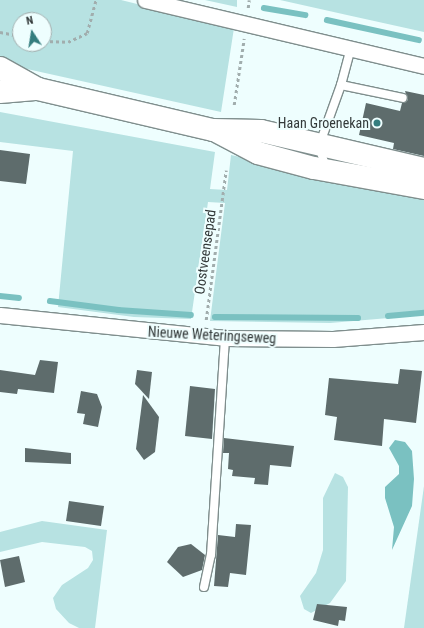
<!DOCTYPE html>
<style>
body{margin:0}
#map{position:relative;width:424px;height:628px;overflow:hidden;background:#eefefe;font-family:"Roboto Condensed",sans-serif}
div>[style]{position:absolute}
.green>*{inset:0;background:#b7e2e2}
.water>*{inset:0;background:#7ac1c1}
.stream>*{height:5.5px;margin:-2.75px;padding:0 2.75px;transform-origin:2.75px;border-radius:2.75px;background:#7ac1c1}
.building>*{inset:0;background:#5e6c6c}
.path>*{height:2.5px;margin-top:-1.25px;transform-origin:0;background:repeating-linear-gradient(90deg,#a1adad 0 3px,transparent 0 6px)}
.roads{filter:drop-shadow(1px 0 #7f8e8d) drop-shadow(-1px 0 #7f8e8d) drop-shadow(0 1px #7f8e8d) drop-shadow(0 -1px #7f8e8d)}
.service>*{height:8px;margin:-4px;padding:0 4px;transform-origin:4px;border-radius:4px;background:#fff}
.minor>*{height:15px;margin:-7.5px;padding:0 7.5px;transform-origin:7.5px;border-radius:7.5px;background:#fff}
.primary>*{height:22px;margin:-11px;padding:0 11px;transform-origin:11px;border-radius:11px;background:#fff}
.dots>*{width:11px;height:11px;translate:-50% -50%;box-sizing:border-box;border:2px solid #eefefe;border-radius:50%}
span{translate:-50% -50%;white-space:nowrap;text-align:center;line-height:1.15;-webkit-text-stroke:4px #eefefe;paint-order:stroke}
.poi-label{font-size:14px;color:#333939}
.right{translate:-100% -50%;text-align:right}
.street-label{font-size:14px;color:#333939}
.north{position:absolute;left:12px;top:12px;width:40px;height:40px;box-sizing:border-box;background:#eefefe;border:1px solid #a3afaf;border-radius:50%;rotate:348deg;font-size:11px;font-weight:700;line-height:16px;text-align:center;color:#333939}
.north::after{content:'';display:block;margin:auto;width:14px;height:18px;background:#347d7e;clip-path:polygon(50% 0,100% 100%,50% 72%,0 100%)}
</style>
<div id="map">
<div class="green">
<div style="clip-path:polygon(evenodd,0 0,121px 0,234px 28px,221px 112px,0 63px,0 0,20px 20px,44px 20px,44px 44px,20px 44px,20px 20px)"></div>
<div style="clip-path:polygon(205px 0,237px 0,237px 7px)"></div>
<div style="clip-path:polygon(280px 0,424px 0,424px 32px,347px 15px)"></div>
<div style="clip-path:polygon(0 112px,215px 152px,210px 189px,227px 190px,231px 155px,424px 197px,424px 315px,330px 323px,210px 321px,225px 203px,208px 202px,191px 319px,134px 317px,58px 307px,73px 151px,0 142px)"></div>
<div style="clip-path:polygon(335px 473px,343px 477px,348px 487px,346px 581px,330px 603px,311px 613px,304px 609px,300px 596px,316px 573px,323px 550px,323px 498px)"></div>
<div style="clip-path:polygon(424px 486px,424px 628px,404px 628px)"></div>
<div style="clip-path:polygon(42px 521px,107px 530px,95px 628px,79px 628px,69px 623px,56px 609px,53px 598px,62px 585px,88px 568px,93px 560px,92px 551px,85px 547px,42px 542px,0 552px,0 532px)"></div>
</div>
<div class="water">
<div style="clip-path:polygon(395px 440px,405px 442px,412px 451px,414px 479px,412px 506px,392px 550px,394px 527px,385px 498px,385px 487px,399px 474px,399px 466px,389px 448px)"></div>
</div>
<div class="stream">
<div style="left:264px;top:8px;width:42px;rotate:9.7deg"></div>
<div style="left:327px;top:20px;width:94px;rotate:12.3deg"></div>
<div style="left:0;top:296px;width:19px;rotate:6deg"></div>
<div style="left:50px;top:301px;width:69px;rotate:7.5deg"></div>
<div style="left:118px;top:310px;width:73px;rotate:3.9deg"></div>
<div style="left:388px;top:316px;width:36px;rotate:-5deg"></div>
<div style="left:215px;top:317px;width:143px;rotate:0.4deg"></div>
</div>
<div class="building">
<div style="clip-path:polygon(405px 91px,424px 95px,424px 156px,393px 149px,394px 143px,359px 135px,366px 103px,400px 111px,402px 103px,408px 100px)"></div>
<div style="clip-path:polygon(0 150px,30px 154px,26px 184px,0 181px)"></div>
<div style="clip-path:polygon(40px 360px,58px 362px,54px 393px,18px 389px,17px 394px,0 392px,0 370px,35px 375px)"></div>
<div style="clip-path:polygon(400px 369px,422px 371px,416px 423px,384px 419px,382px 446px,334px 440px,337px 417px,325px 415px,329px 378px,398px 384px)"></div>
<div style="clip-path:polygon(137px 370px,152px 372px,149px 399px,135px 384px)"></div>
<div style="clip-path:polygon(190px 386px,215px 389px,212px 439px,185px 436px)"></div>
<div style="clip-path:polygon(81px 391px,97px 394px,102px 407px,98px 427px,83px 424px,85px 414px,77px 413px)"></div>
<div style="clip-path:polygon(143px 395px,159px 417px,155px 452px,144px 460px,136px 449px)"></div>
<div style="clip-path:polygon(224px 438px,294px 446px,291px 467px,270px 465px,268px 485px,254px 484px,255px 478px,232px 476px,233px 470px,228px 469px,229px 453px,223px 453px)"></div>
<div style="clip-path:polygon(25px 448px,71px 453px,71px 464px,25px 462px)"></div>
<div style="clip-path:polygon(69px 501px,104px 506px,101px 526px,66px 521px)"></div>
<div style="clip-path:polygon(236px 524px,251px 525px,246px 575px,230px 573px,228px 587px,214px 586px,218px 535px,235px 537px)"></div>
<div style="clip-path:polygon(191px 544px,205px 555px,202px 570px,183px 577px,167px 562px,178px 547px)"></div>
<div style="clip-path:polygon(19px 556px,25px 582px,5px 587px,0 560px)"></div>
<div style="clip-path:polygon(317px 604px,347px 607px,345px 621px,339px 620px,338px 626px,313px 620px)"></div>
</div>
<div class="path">
<div style="left:248px;top:8px;width:8px;rotate:-83deg"></div>
<div style="left:0;top:32px;width:20px;rotate:11deg"></div>
<div style="left:44px;top:41px;width:24px;rotate:2deg"></div>
<div style="left:68px;top:42px;width:21px;rotate:-25deg"></div>
<div style="left:87px;top:33px;width:34px;rotate:-75deg"></div>
<div style="left:234px;top:105px;width:67px;rotate:-81.4deg"></div>
<div style="left:206px;top:320px;width:151px;rotate:-82.4deg"></div>
</div>
<div class="roads">
<div class="service">
<div style="left:341px;top:85px;width:38px;rotate:-75deg"></div>
<div style="left:326px;top:168px;width:23px;rotate:-108deg"></div>
<div style="left:319px;top:146px;width:65px;rotate:-70.2deg"></div>
<div style="left:341px;top:85px;width:63px;rotate:11.8deg"></div>
<div style="left:204px;top:587px;width:33px;rotate:-78deg"></div>
<div style="left:211px;top:555px;width:217px;rotate:-86.3deg"></div>
</div>
<div class="minor">
<div style="left:145px;top:0;width:287px;rotate:13.3deg"></div>
<div style="left:0;top:315px;width:226px;rotate:5.8deg"></div>
<div style="left:225px;top:338px;width:108px;rotate:0.5deg"></div>
<div style="left:333px;top:339px;width:91px;rotate:-4.4deg"></div>
</div>
<div class="primary">
<div style="left:0;top:68px;width:43px;rotate:28.9deg"></div>
<div style="left:38px;top:89px;width:180px;rotate:13.2deg"></div>
<div style="left:213px;top:130px;width:48px;rotate:1.2deg"></div>
<div style="left:261px;top:131px;width:167px;rotate:13.1deg"></div>
<div style="left:0;top:92px;width:38px;rotate:-5deg"></div>
<div style="left:218px;top:132px;width:45px;rotate:27.7deg"></div>
<div style="left:258px;top:153px;width:58px;rotate:15deg"></div>
<div style="left:314px;top:168px;width:112px;rotate:10.3deg"></div>
</div>
</div>
<div class="dots">
<div style="left:377px;top:123px;background:#347d7e"></div>
</div>
<div class="poi-label">
<span class="right" style="left:369px;top:123px">Haan Groenekan</span>
</div>
<div class="street-label">
<span style="left:205px;top:252px;rotate:-82deg">Oostveensepad</span>
<span style="left:212px;top:335px;rotate:3deg">Nieuwe Weteringseweg</span>
</div>
<div class="north">N</div>
</div>
